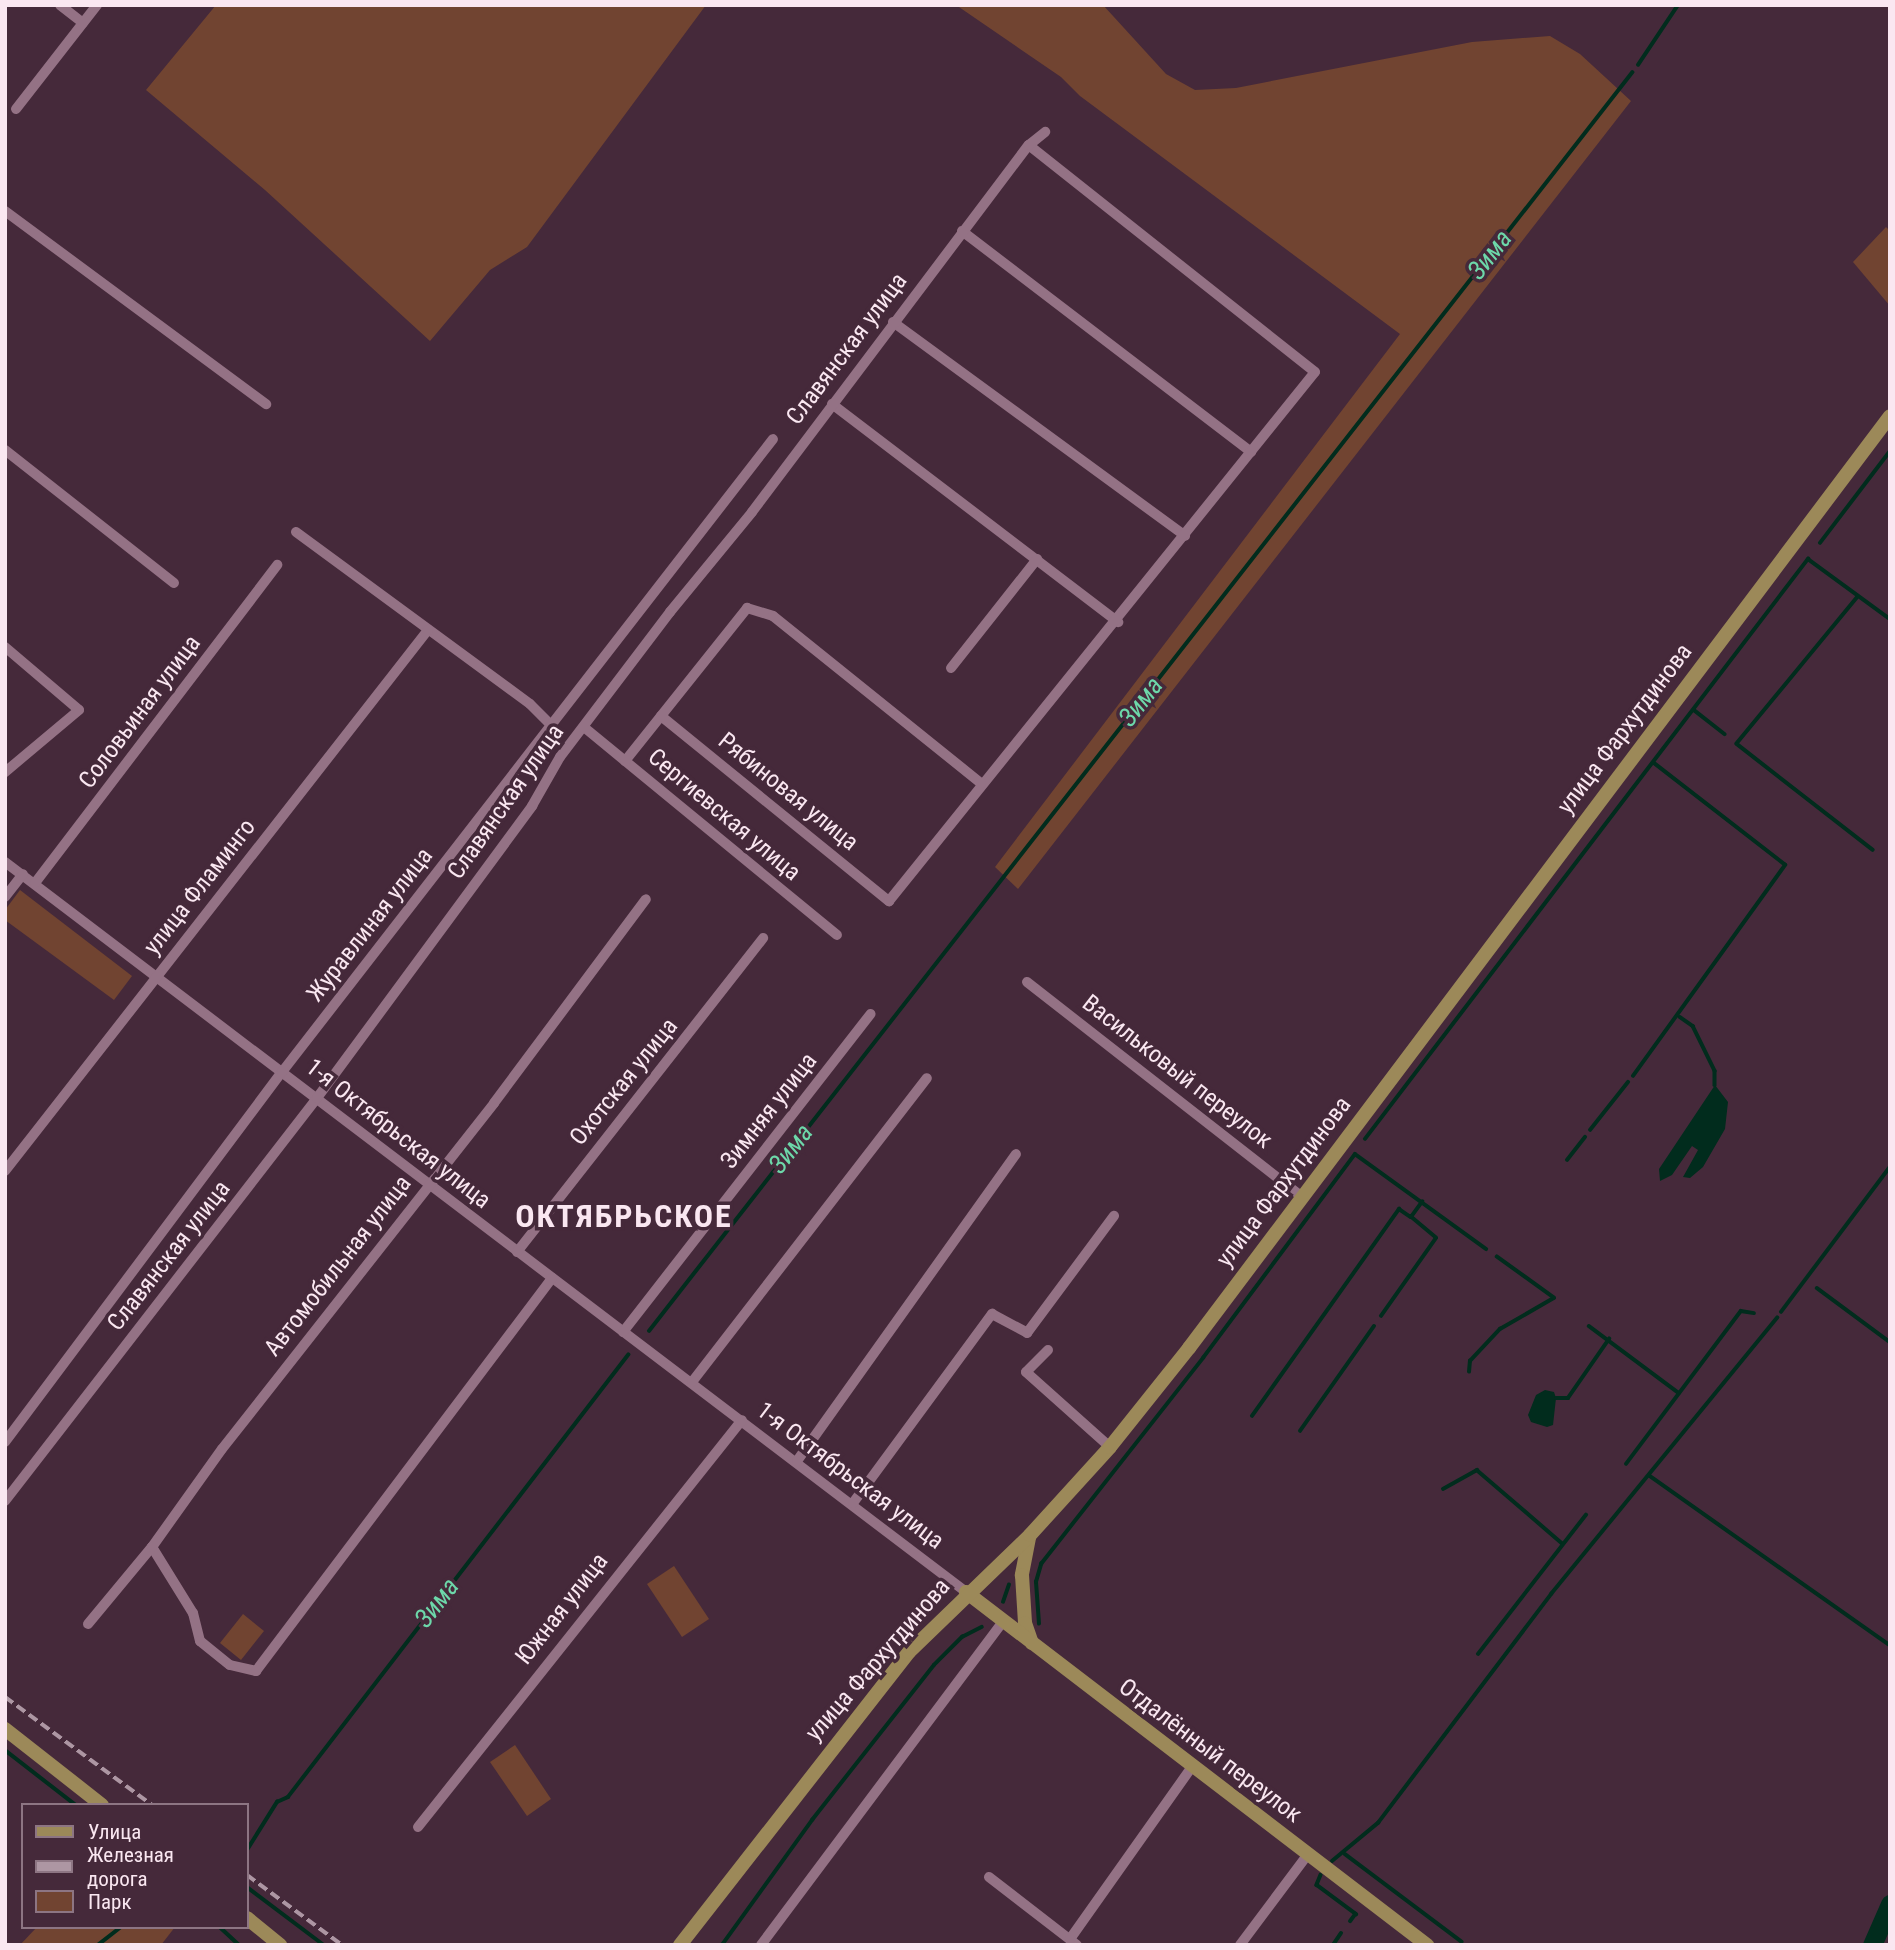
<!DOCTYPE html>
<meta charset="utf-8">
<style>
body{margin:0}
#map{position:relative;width:1895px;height:1950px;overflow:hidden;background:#45293a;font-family:"Roboto Condensed",sans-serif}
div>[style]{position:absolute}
.green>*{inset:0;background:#714431}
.water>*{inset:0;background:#012c1d}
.stream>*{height:3.5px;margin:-1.75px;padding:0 1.75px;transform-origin:1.75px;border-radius:1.75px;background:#012c1d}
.river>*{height:19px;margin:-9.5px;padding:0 9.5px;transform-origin:9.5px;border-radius:9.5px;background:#012c1d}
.minor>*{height:10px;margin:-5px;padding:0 5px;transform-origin:5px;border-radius:5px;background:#947285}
.major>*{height:14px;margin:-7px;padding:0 7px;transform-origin:7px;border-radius:7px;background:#9c8959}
.rail>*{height:3.5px;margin-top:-1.75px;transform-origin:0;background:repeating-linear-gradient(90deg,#ad96a3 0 10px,transparent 0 15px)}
span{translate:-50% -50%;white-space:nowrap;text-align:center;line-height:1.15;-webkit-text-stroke:7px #45293a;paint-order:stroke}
.street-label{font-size:24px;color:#fae7f1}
.water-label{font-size:26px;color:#6dd8aa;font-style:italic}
.district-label{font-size:32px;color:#fae7f1;font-weight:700;letter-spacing:2px}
.frame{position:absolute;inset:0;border:7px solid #fae7f1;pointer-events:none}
.legend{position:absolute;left:21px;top:1803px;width:228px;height:126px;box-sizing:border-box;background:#45293a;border:2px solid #8d7583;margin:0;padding:9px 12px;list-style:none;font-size:21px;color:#fae7f1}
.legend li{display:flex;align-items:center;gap:14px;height:35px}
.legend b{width:35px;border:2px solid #8d7583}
</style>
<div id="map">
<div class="green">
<div style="clip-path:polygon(216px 5px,706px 5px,527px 247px,490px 270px,430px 341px,265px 190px,146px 90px)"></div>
<div style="clip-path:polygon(956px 5px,1103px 5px,1166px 74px,1195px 90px,1236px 88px,1472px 42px,1550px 36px,1580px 54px,1631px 101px,1018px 889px,995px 867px,1400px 334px,1080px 96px,1061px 77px)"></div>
<div style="clip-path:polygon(1886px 227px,1890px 231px,1890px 306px,1853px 262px)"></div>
<div style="clip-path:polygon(20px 890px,132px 976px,114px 1000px,5px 920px,5px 910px)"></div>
<div style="clip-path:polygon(674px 1566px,709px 1619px,682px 1637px,647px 1584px)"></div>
<div style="clip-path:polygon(243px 1614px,264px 1631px,241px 1660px,220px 1643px)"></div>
<div style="clip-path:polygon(515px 1745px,551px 1799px,527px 1816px,490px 1762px)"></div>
<div style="clip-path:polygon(37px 1927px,175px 1927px,161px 1945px,20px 1945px)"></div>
</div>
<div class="water">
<div style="clip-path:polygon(1715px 1085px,1728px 1102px,1725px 1129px,1703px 1167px,1690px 1178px,1683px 1177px,1698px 1150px,1692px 1146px,1672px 1175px,1660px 1181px,1659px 1169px)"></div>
<div style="clip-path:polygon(1545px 1390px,1554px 1392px,1556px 1398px,1553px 1425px,1547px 1427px,1531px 1422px,1528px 1415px,1536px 1395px)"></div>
</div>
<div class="stream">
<div style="left:1638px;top:65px;width:72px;rotate:-56.3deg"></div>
<div style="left:1820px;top:543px;width:116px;rotate:-52.7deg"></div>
<div style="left:1858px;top:597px;width:190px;rotate:129.5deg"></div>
<div style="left:1737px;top:744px;width:172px;rotate:37.9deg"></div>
<div style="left:1694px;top:710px;width:39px;rotate:38deg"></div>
<div style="left:1680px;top:1017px;width:16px;rotate:35deg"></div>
<div style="left:1693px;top:1026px;width:50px;rotate:63.9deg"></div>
<div style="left:1715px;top:1071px;width:14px;rotate:90deg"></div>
<div style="left:1633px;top:1076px;width:260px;rotate:-54.2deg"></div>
<div style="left:1785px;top:865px;width:165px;rotate:-142.2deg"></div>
<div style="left:1590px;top:1130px;width:61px;rotate:-51.6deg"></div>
<div style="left:1365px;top:1139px;width:730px;rotate:-52.63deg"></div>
<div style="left:1808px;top:559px;width:102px;rotate:36.2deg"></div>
<div style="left:1567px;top:1160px;width:29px;rotate:-52deg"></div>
<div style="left:1817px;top:1288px;width:91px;rotate:36.5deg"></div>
<div style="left:1781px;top:1312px;width:181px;rotate:-53.1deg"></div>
<div style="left:1381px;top:1316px;width:95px;rotate:-54.8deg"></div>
<div style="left:1436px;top:1238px;width:33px;rotate:-140deg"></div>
<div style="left:1589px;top:1326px;width:112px;rotate:36.7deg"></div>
<div style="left:649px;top:1331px;width:1597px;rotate:-52deg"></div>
<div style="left:1469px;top:1372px;width:11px;rotate:-85deg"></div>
<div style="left:1470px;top:1361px;width:44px;rotate:-46.8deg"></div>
<div style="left:1500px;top:1329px;width:62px;rotate:-29.9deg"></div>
<div style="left:1554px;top:1298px;width:70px;rotate:-144.3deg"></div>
<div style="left:1556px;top:1398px;width:12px"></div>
<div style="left:1568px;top:1398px;width:72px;rotate:-55.2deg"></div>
<div style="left:1252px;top:1416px;width:254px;rotate:-54.6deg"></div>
<div style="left:1399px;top:1209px;width:14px;rotate:34deg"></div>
<div style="left:1411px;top:1217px;width:19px;rotate:-54deg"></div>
<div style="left:1300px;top:1431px;width:128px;rotate:-54.8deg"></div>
<div style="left:1626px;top:1464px;width:191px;rotate:-53.1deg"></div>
<div style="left:1741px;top:1311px;width:13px;rotate:9deg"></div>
<div style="left:1650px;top:1476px;width:294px;rotate:35.2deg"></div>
<div style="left:1443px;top:1489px;width:39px;rotate:-29deg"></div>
<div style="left:1477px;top:1470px;width:113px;rotate:40.7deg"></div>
<div style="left:1003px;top:1602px;width:18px;rotate:-71deg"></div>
<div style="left:1039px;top:1624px;width:42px;rotate:-94.1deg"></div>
<div style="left:1036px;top:1582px;width:19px;rotate:-74deg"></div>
<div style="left:1041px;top:1564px;width:262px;rotate:-51.8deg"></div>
<div style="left:1203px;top:1358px;width:254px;rotate:-53.3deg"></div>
<div style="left:1355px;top:1154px;width:162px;rotate:35.9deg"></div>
<div style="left:1478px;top:1654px;width:176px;rotate:-52.2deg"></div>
<div style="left:5px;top:1750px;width:90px;rotate:37.8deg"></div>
<div style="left:247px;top:1850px;width:57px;rotate:-58deg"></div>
<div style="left:277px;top:1802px;width:12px;rotate:-24deg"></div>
<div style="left:288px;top:1797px;width:558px;rotate:-52.43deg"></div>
<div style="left:1345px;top:1854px;width:146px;rotate:36.9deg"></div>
<div style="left:1332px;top:1861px;width:60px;rotate:-39.6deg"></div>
<div style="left:1378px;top:1823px;width:287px;rotate:-52.9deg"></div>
<div style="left:1551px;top:1594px;width:357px;rotate:-50.7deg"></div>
<div style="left:1321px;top:1875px;width:11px;rotate:112deg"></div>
<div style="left:1317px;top:1885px;width:49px;rotate:36.6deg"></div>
<div style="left:1356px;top:1914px;width:9px;rotate:126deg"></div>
<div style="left:247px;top:1887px;width:96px;rotate:37deg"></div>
<div style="left:220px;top:1927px;width:26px;rotate:43deg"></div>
<div style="left:98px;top:1945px;width:29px;rotate:-38deg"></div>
<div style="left:722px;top:1945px;width:154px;rotate:-54.2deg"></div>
<div style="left:812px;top:1820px;width:197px;rotate:-51.8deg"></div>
<div style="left:934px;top:1665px;width:40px;rotate:-45deg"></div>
<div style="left:962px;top:1637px;width:22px;rotate:-27deg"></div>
<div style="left:1333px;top:1945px;width:14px;rotate:-56deg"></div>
</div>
<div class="river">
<div style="left:1872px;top:1945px;width:45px;rotate:-66.3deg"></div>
</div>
<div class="minor">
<div style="left:60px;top:5px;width:29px;rotate:38deg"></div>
<div style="left:16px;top:109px;width:132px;rotate:-52.1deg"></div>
<div style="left:5px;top:211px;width:325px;rotate:36.5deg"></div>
<div style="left:962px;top:231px;width:364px;rotate:37.4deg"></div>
<div style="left:893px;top:322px;width:362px;rotate:36.2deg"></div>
<div style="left:832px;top:404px;width:360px;rotate:37.3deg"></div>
<div style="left:5px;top:450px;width:215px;rotate:38.2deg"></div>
<div style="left:296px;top:532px;width:290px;rotate:36.3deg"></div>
<div style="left:530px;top:704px;width:30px;rotate:45deg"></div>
<div style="left:5px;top:647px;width:97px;rotate:40.4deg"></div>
<div style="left:79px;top:710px;width:97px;rotate:140deg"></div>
<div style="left:951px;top:668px;width:139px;rotate:-51.7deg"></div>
<div style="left:661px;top:716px;width:294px;rotate:39.1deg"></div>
<div style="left:889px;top:901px;width:679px;rotate:-51.16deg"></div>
<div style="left:1315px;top:372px;width:365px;rotate:-141.6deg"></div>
<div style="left:585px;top:728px;width:326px;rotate:39.4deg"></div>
<div style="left:625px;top:761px;width:196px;rotate:-51.4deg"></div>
<div style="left:747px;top:608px;width:27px;rotate:17deg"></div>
<div style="left:773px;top:616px;width:267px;rotate:38.8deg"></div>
<div style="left:5px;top:862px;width:1207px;rotate:37.22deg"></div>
<div style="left:35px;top:883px;width:400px;rotate:-52.7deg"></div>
<div style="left:5px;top:897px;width:29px;rotate:-52deg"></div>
<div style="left:1027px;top:982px;width:348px;rotate:38deg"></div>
<div style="left:5px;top:1171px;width:687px;rotate:-51.98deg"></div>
<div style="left:517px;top:1252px;width:399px;rotate:-51.9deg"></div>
<div style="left:623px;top:1332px;width:403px;rotate:-52.1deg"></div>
<div style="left:1048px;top:1350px;width:31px;rotate:135deg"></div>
<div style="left:1026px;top:1372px;width:113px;rotate:41.8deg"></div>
<div style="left:692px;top:1382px;width:384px;rotate:-52.3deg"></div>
<div style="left:5px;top:1442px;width:462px;rotate:-53.2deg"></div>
<div style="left:282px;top:1072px;width:801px;rotate:-52.2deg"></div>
<div style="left:797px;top:1461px;width:377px;rotate:-54.5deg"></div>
<div style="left:5px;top:1501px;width:510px;rotate:-52.25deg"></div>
<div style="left:317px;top:1098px;width:363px;rotate:-53.6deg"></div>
<div style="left:532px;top:806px;width:56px;rotate:-60.3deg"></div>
<div style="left:560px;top:757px;width:182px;rotate:-52.8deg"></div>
<div style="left:670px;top:612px;width:129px;rotate:-50.6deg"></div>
<div style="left:752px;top:512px;width:460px;rotate:-53deg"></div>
<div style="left:1029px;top:145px;width:21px;rotate:-39deg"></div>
<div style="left:853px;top:1503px;width:235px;rotate:-53.7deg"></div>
<div style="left:992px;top:1314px;width:40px;rotate:28deg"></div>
<div style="left:1027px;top:1333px;width:146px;rotate:-53.4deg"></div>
<div style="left:152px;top:1547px;width:78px;rotate:58.2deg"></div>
<div style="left:193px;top:1613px;width:29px;rotate:76deg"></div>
<div style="left:200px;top:1641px;width:38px;rotate:39deg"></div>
<div style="left:230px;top:1665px;width:27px;rotate:13deg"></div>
<div style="left:256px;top:1671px;width:492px;rotate:-53deg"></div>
<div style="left:88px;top:1624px;width:100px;rotate:-50.3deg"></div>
<div style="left:152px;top:1547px;width:120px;rotate:-54.5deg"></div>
<div style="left:222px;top:1449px;width:440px;rotate:-51.8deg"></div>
<div style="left:494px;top:1103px;width:254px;rotate:-53.3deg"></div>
<div style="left:418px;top:1827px;width:520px;rotate:-51.48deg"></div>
<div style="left:989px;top:1877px;width:111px;rotate:37.7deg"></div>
<div style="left:1070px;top:1939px;width:213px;rotate:-54.7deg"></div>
<div style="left:761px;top:1945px;width:404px;rotate:-53.2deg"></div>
<div style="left:1240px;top:1945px;width:114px;rotate:-53.2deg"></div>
</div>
<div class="major">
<div style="left:1029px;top:1538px;width:38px;rotate:101deg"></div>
<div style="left:1022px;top:1575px;width:48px;rotate:86.4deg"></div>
<div style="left:1025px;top:1623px;width:21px;rotate:71deg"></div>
<div style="left:966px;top:1592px;width:581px;rotate:37.44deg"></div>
<div style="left:5px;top:1729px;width:123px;rotate:38.1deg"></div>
<div style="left:247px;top:1918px;width:43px;rotate:39.3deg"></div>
<div style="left:680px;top:1945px;width:372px;rotate:-52deg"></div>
<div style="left:909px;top:1652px;width:168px;rotate:-44deg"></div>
<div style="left:1030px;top:1535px;width:119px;rotate:-47.7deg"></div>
<div style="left:1110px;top:1447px;width:127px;rotate:-51.4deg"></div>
<div style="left:1189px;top:1348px;width:1166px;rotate:-53.05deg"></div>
</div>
<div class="rail">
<div style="left:5px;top:1697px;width:182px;rotate:36.3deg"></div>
<div style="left:247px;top:1875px;width:118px;rotate:36.4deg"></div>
</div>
<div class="street-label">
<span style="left:847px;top:349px;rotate:-53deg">Славянская улица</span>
<span style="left:140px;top:712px;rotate:-53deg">Соловьиная улица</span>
<span style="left:1625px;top:729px;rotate:-53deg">улица Фархутдинова</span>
<span style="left:788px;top:792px;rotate:39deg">Рябиновая улица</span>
<span style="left:506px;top:802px;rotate:-55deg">Славянская улица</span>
<span style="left:724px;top:815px;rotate:40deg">Сергиевская улица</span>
<span style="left:200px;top:887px;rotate:-52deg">улица Фламинго</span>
<span style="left:370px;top:925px;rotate:-52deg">Журавлиная улица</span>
<span style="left:1177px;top:1072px;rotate:38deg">Васильковый переулок</span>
<span style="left:624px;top:1082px;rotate:-51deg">Охотская улица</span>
<span style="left:769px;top:1111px;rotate:-52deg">Зимняя улица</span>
<span style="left:398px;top:1134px;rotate:38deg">1-я Октябрьская улица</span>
<span style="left:1284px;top:1182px;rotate:-53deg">улица Фархутдинова</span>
<span style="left:169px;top:1256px;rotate:-52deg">Славянская улица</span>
<span style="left:338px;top:1266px;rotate:-52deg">Автомобильная улица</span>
<span style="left:850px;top:1476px;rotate:37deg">1-я Октябрьская улица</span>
<span style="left:562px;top:1609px;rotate:-52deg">Южная улица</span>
<span style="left:878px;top:1660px;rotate:-49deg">улица Фархутдинова</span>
<span style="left:1210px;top:1751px;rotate:37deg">Отдалённый переулок</span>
</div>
<div class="water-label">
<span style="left:1490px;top:255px;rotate:-52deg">Зима</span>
<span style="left:1141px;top:702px;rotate:-52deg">Зима</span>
<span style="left:791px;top:1149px;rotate:-52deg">Зима</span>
<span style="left:437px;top:1603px;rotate:-52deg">Зима</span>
</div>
<div class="district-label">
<span style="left:624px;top:1216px">ОКТЯБРЬСКОЕ</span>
</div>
<div class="frame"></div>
<ul class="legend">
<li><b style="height:9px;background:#9c8959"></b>Улица</li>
<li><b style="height:9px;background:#ad96a3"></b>Железная дорога</li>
<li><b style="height:19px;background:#714431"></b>Парк</li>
</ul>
</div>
